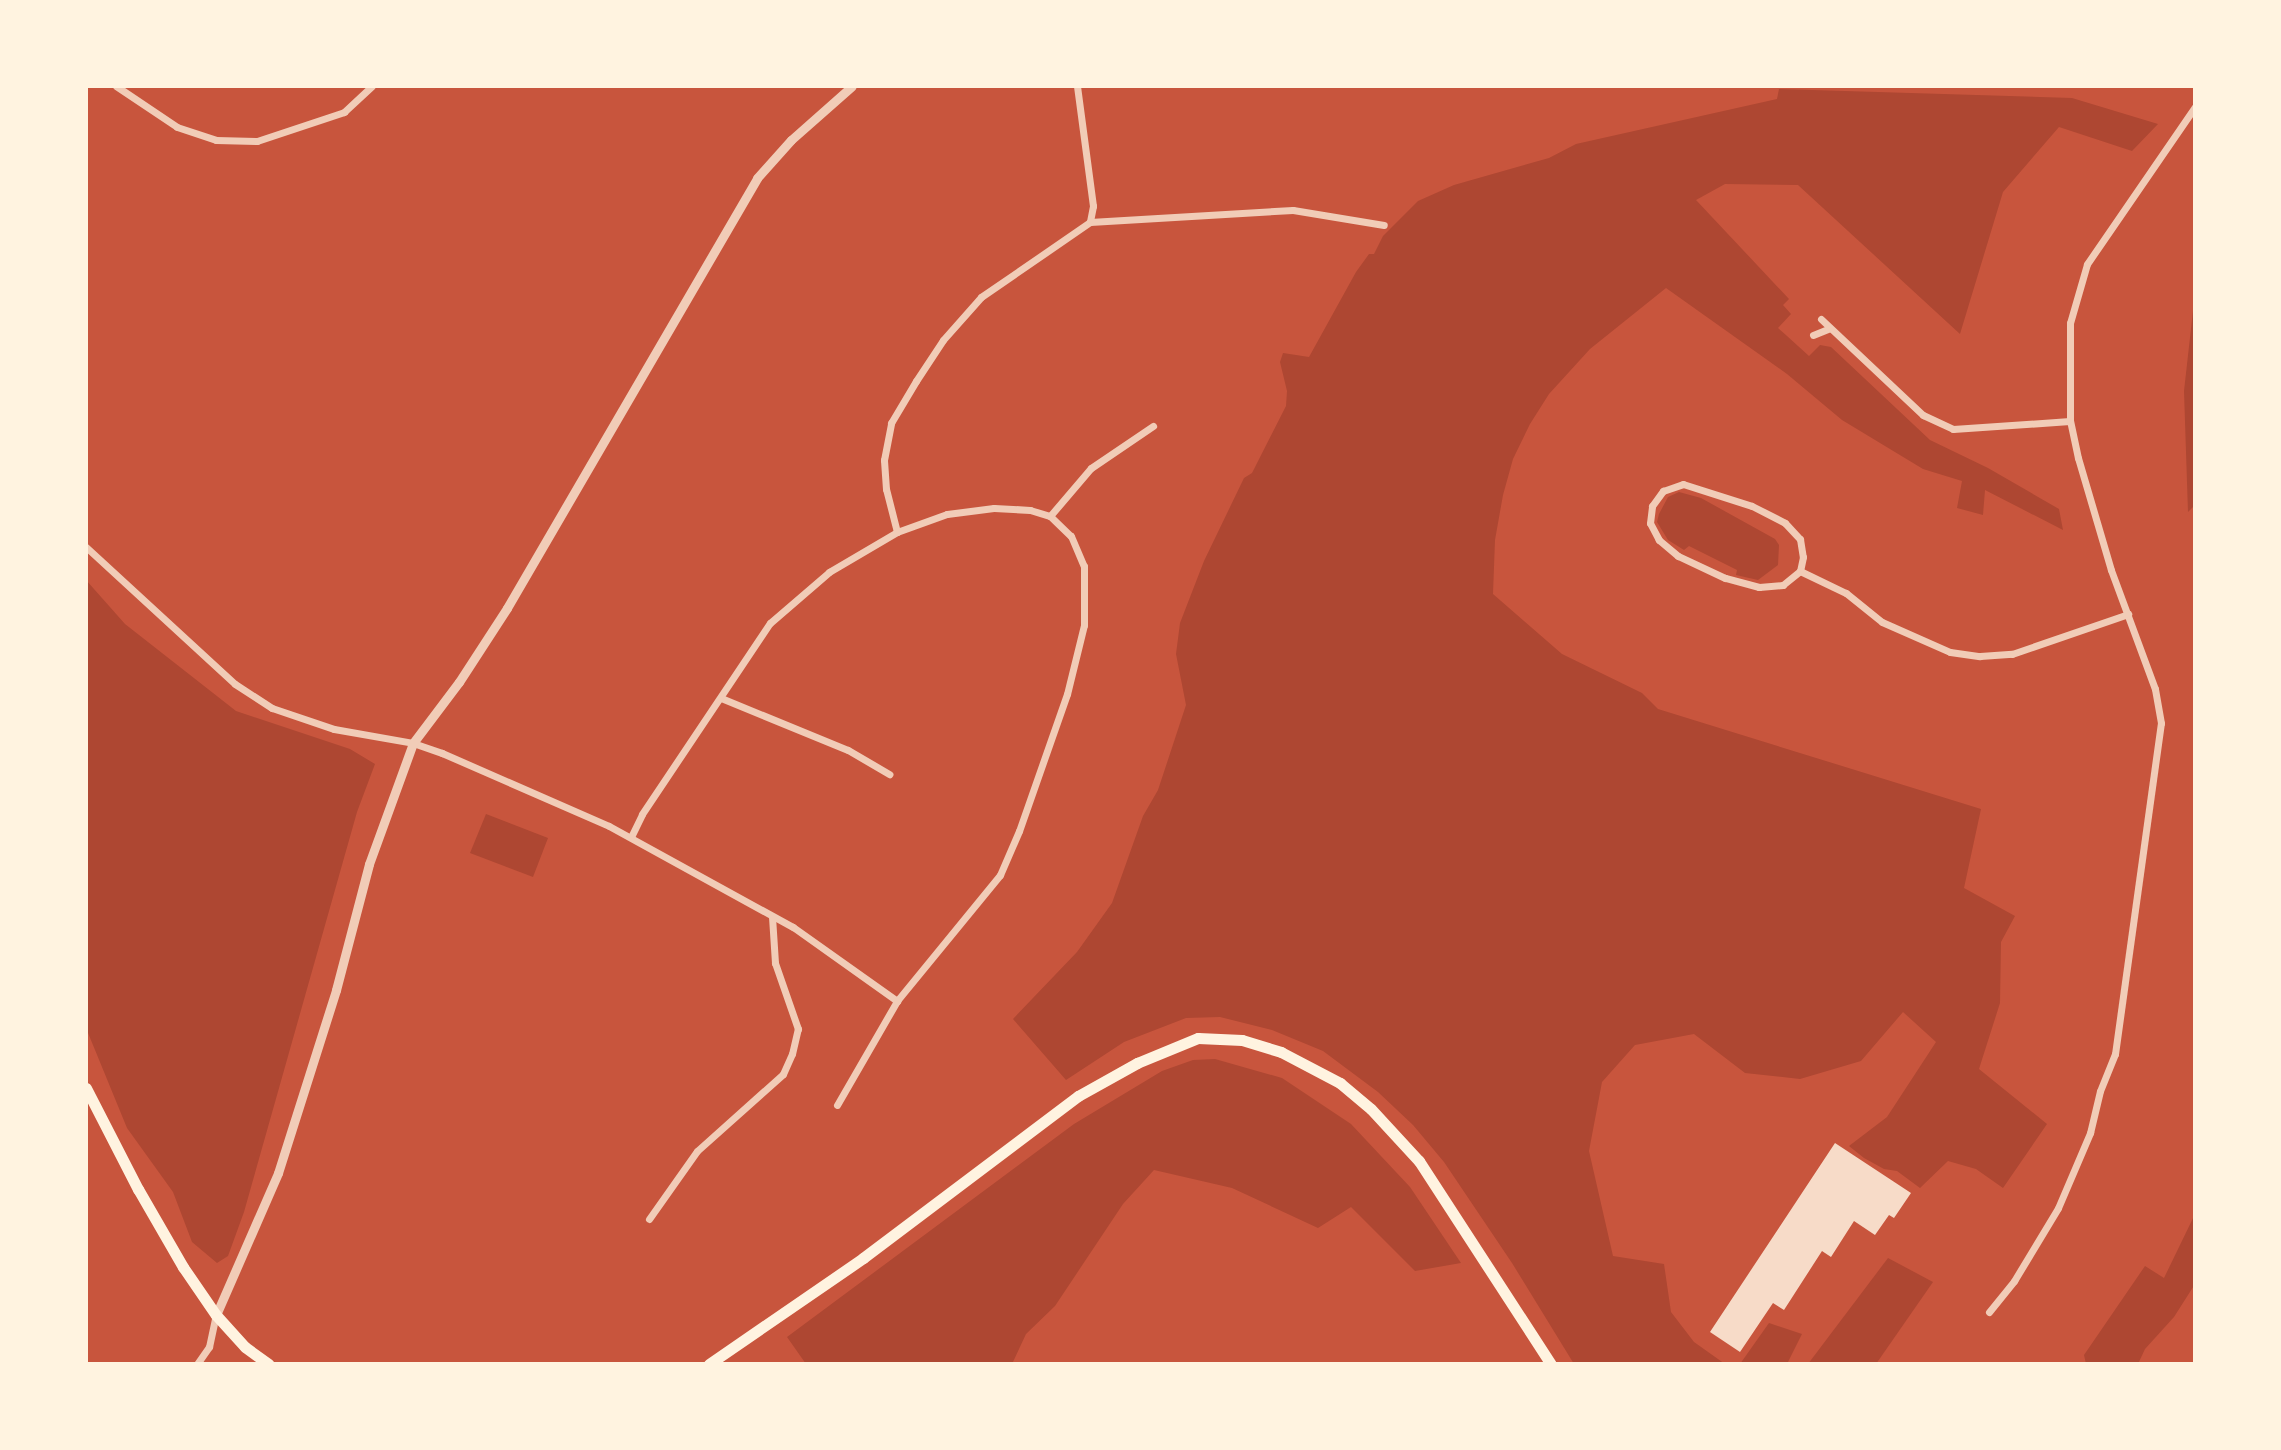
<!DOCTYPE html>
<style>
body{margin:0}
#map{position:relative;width:2281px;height:1450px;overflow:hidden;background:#c8553d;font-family:Helvetica,sans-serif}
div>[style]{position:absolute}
.green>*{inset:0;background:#ae4732}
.building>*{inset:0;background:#f7dbc8}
.minor>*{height:7px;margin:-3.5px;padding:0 3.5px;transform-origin:3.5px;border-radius:3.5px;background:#f1ccb7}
.tertiary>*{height:9px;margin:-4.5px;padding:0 4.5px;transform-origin:4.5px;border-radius:4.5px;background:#f1ccb7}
.primary>*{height:11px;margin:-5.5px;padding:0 5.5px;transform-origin:5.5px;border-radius:5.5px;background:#fff3e0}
span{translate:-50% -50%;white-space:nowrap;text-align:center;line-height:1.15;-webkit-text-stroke:6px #fff3e0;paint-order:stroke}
.frame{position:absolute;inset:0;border:88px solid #fff3e0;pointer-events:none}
</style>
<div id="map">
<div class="green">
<div style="clip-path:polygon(1779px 89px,2072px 98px,2158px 124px,2132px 151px,2059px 127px,2003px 192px,1960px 334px,1798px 185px,1725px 184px,1696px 200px,1789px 299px,1783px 305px,1791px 314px,1778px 328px,1787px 336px,1809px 356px,1820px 345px,1831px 347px,1930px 440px,1988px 468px,2059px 509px,2063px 530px,1985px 490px,1983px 515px,1957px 508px,1962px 481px,1923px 469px,1842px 420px,1787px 374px,1666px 288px,1590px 349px,1549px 394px,1530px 424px,1513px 459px,1503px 495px,1495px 540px,1493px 594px,1562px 654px,1642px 693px,1658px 709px,1981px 809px,1964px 888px,2015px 916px,2001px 942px,2000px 1003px,1979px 1069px,2047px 1124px,2003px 1188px,1976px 1169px,1948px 1161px,1920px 1188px,1897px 1171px,1884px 1169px,1864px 1158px,1849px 1146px,1887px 1117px,1936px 1042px,1903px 1012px,1861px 1061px,1800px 1079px,1745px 1073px,1694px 1034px,1635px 1045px,1602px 1082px,1589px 1151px,1613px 1256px,1664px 1264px,1671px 1312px,1694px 1342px,1725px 1364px,1574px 1364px,1512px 1263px,1444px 1162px,1413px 1125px,1378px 1092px,1323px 1051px,1272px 1030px,1220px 1017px,1186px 1018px,1124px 1042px,1066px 1080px,1013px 1019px,1077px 952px,1112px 903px,1143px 816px,1158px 790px,1186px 705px,1176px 654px,1180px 623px,1204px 561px,1244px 478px,1252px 473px,1286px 406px,1287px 391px,1280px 362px,1283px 353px,1309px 357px,1356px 272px,1369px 254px,1374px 254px,1383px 236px,1418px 201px,1454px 185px,1549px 158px,1576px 144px,1777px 99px)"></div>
<div style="clip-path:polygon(2195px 293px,2195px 505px,2188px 512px,2184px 391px)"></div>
<div style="clip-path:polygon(1679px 492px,1701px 498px,1775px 539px,1779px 545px,1778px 565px,1758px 580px,1736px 575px,1737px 570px,1689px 546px,1684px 550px,1668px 540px,1657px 522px,1659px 514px,1668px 497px)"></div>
<div style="clip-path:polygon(86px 580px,125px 624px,236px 711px,350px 749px,375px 764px,357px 812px,244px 1212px,228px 1256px,217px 1263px,192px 1242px,173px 1192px,127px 1128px,86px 1028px)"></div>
<div style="clip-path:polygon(486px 814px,548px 838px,533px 877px,470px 853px)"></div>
<div style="clip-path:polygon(1215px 1059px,1282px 1078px,1351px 1124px,1410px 1187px,1461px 1263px,1415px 1271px,1351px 1207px,1318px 1228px,1232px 1188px,1154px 1170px,1123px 1204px,1055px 1306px,1026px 1334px,1012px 1364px,806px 1364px,787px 1337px,1074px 1124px,1162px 1071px,1193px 1060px)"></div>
<div style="clip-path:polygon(2195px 1214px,2195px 1284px,2174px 1317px,2145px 1349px,2138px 1364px,2086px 1364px,2084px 1355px,2145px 1266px,2164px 1278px)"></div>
<div style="clip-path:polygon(1888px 1258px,1933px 1282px,1876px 1364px,1808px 1364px)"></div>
<div style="clip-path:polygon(1769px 1323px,1802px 1334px,1787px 1364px,1740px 1364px)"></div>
</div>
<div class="building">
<div style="clip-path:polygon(1835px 1143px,1911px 1193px,1894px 1218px,1889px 1215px,1875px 1235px,1854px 1221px,1831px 1257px,1822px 1251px,1784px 1310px,1773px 1303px,1740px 1352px,1710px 1332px)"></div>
</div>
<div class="minor">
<div style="left:116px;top:86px;width:73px;rotate:33.9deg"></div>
<div style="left:177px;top:127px;width:41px;rotate:18.4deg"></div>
<div style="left:216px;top:140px;width:41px;rotate:1.4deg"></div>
<div style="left:257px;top:141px;width:92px;rotate:-18.4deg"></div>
<div style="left:344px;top:112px;width:38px;rotate:-43deg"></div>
<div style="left:1077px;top:86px;width:121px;rotate:82.4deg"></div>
<div style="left:1093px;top:206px;width:16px;rotate:101deg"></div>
<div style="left:1821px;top:319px;width:140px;rotate:43.3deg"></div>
<div style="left:1923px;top:415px;width:33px;rotate:25deg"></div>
<div style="left:1953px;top:429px;width:117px;rotate:-3.9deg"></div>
<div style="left:1813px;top:335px;width:18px;rotate:-22deg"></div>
<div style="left:1683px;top:484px;width:72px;rotate:17.7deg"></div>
<div style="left:1752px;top:506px;width:37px;rotate:27deg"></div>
<div style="left:1785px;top:523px;width:22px;rotate:47deg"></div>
<div style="left:1800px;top:539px;width:18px;rotate:81deg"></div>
<div style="left:1803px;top:557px;width:14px;rotate:102deg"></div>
<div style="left:1800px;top:571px;width:22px;rotate:141deg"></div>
<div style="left:1783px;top:585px;width:24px;rotate:175deg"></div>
<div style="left:1759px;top:587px;width:35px;rotate:-165deg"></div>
<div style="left:1725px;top:578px;width:52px;rotate:-154.9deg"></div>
<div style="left:1678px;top:556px;width:25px;rotate:-140deg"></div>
<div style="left:1659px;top:540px;width:19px;rotate:-118deg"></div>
<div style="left:1650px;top:523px;width:17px;rotate:-83deg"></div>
<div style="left:1652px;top:506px;width:19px;rotate:-54deg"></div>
<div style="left:1663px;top:491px;width:21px;rotate:-19deg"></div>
<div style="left:1050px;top:516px;width:63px;rotate:-49.5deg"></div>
<div style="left:1091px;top:468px;width:75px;rotate:-34.1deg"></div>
<div style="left:897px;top:532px;width:44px;rotate:-104.3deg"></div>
<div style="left:886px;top:489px;width:29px;rotate:-94deg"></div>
<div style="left:884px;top:460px;width:38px;rotate:-79deg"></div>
<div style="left:891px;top:423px;width:49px;rotate:-59.2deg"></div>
<div style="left:916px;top:381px;width:49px;rotate:-56.6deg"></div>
<div style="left:943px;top:340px;width:57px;rotate:-48.5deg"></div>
<div style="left:981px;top:297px;width:132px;rotate:-34.5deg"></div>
<div style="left:1090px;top:222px;width:203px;rotate:-3.4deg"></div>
<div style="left:1293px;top:210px;width:92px;rotate:9.4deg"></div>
<div style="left:86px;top:547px;width:202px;rotate:42.6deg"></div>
<div style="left:235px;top:684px;width:44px;rotate:33deg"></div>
<div style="left:272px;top:708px;width:65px;rotate:18.7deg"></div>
<div style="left:334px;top:729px;width:80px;rotate:10deg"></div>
<div style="left:413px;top:743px;width:31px;rotate:19deg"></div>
<div style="left:442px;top:753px;width:182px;rotate:23.6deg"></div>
<div style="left:609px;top:826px;width:210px;rotate:28.8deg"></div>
<div style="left:793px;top:927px;width:128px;rotate:35.4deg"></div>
<div style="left:1800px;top:571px;width:51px;rotate:25.6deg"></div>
<div style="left:1846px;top:593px;width:46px;rotate:38.9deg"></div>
<div style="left:1882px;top:622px;width:74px;rotate:23.8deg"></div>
<div style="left:1950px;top:652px;width:30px;rotate:8deg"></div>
<div style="left:1980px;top:656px;width:32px;rotate:-4deg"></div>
<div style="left:2012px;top:654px;width:123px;rotate:-19deg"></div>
<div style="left:721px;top:698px;width:137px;rotate:22.3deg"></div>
<div style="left:848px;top:750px;width:48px;rotate:30.3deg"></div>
<div style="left:631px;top:837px;width:25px;rotate:-64deg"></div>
<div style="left:642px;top:814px;width:230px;rotate:-56.2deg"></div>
<div style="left:770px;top:623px;width:78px;rotate:-40.8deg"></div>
<div style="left:829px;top:572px;width:79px;rotate:-30.5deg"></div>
<div style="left:897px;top:532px;width:53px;rotate:-19.8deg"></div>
<div style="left:947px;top:514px;width:47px;rotate:-7.3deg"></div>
<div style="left:994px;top:508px;width:36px;rotate:3deg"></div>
<div style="left:1030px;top:510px;width:21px;rotate:17deg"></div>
<div style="left:1050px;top:516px;width:29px;rotate:44deg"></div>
<div style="left:1071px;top:536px;width:33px;rotate:67deg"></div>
<div style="left:1084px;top:566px;width:59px;rotate:90deg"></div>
<div style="left:1084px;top:625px;width:71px;rotate:103.8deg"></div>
<div style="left:1067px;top:694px;width:145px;rotate:109.3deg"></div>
<div style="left:1019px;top:831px;width:48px;rotate:113.4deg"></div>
<div style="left:1000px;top:875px;width:163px;rotate:129.3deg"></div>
<div style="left:897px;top:1001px;width:120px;rotate:120deg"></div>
<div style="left:649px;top:1219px;width:83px;rotate:-54.8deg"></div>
<div style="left:697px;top:1151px;width:115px;rotate:-41.8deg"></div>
<div style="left:783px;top:1074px;width:22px;rotate:-66deg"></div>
<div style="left:792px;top:1054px;width:26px;rotate:-77deg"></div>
<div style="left:798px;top:1029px;width:70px;rotate:-109.2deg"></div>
<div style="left:775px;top:963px;width:46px;rotate:-93.7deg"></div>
<div style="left:1989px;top:1312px;width:40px;rotate:-51deg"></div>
<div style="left:2014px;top:1281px;width:85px;rotate:-58.9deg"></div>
<div style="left:2058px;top:1208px;width:82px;rotate:-66.9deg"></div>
<div style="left:2090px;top:1133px;width:43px;rotate:-76.6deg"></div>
<div style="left:2100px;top:1091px;width:40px;rotate:-68deg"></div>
<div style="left:2115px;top:1054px;width:334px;rotate:-82.1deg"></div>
<div style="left:2161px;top:723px;width:35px;rotate:-100deg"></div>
<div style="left:2155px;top:689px;width:127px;rotate:-110.3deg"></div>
<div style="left:2111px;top:570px;width:117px;rotate:-106.4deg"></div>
<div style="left:2078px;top:458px;width:38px;rotate:-102deg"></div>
<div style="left:2070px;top:421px;width:98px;rotate:-90deg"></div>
<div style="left:2070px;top:323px;width:61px;rotate:-73.9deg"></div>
<div style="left:2087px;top:264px;width:191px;rotate:-55.5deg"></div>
<div style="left:197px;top:1364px;width:21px;rotate:-55deg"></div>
<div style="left:209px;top:1347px;width:33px;rotate:-78deg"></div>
</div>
<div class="tertiary">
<div style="left:216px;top:1315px;width:155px;rotate:-66.4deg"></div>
<div style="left:278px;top:1173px;width:192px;rotate:-72.4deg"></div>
<div style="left:336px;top:990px;width:130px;rotate:-75.3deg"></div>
<div style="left:369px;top:864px;width:129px;rotate:-70deg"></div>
<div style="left:413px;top:743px;width:76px;rotate:-53deg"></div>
<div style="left:459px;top:682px;width:88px;rotate:-57deg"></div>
<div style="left:507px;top:608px;width:497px;rotate:-59.8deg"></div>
<div style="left:757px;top:178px;width:51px;rotate:-48.2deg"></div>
<div style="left:791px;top:140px;width:81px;rotate:-41.5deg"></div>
</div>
<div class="primary">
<div style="left:86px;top:1088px;width:114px;rotate:62.8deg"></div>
<div style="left:138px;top:1189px;width:90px;rotate:60deg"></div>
<div style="left:183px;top:1267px;width:58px;rotate:55.5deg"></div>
<div style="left:216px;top:1315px;width:43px;rotate:47.8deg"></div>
<div style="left:245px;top:1347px;width:29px;rotate:36deg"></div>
<div style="left:709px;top:1364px;width:187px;rotate:-34.5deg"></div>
<div style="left:863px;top:1258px;width:269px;rotate:-37deg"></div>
<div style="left:1078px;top:1096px;width:68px;rotate:-29.2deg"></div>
<div style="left:1137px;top:1063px;width:66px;rotate:-22.3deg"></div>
<div style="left:1198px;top:1038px;width:44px;rotate:2.6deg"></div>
<div style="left:1242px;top:1040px;width:41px;rotate:17.1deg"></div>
<div style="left:1281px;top:1052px;width:67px;rotate:27.7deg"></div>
<div style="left:1340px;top:1083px;width:40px;rotate:40deg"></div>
<div style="left:1371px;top:1109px;width:71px;rotate:47.3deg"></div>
<div style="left:1419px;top:1161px;width:242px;rotate:57deg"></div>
</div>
<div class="frame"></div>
</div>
